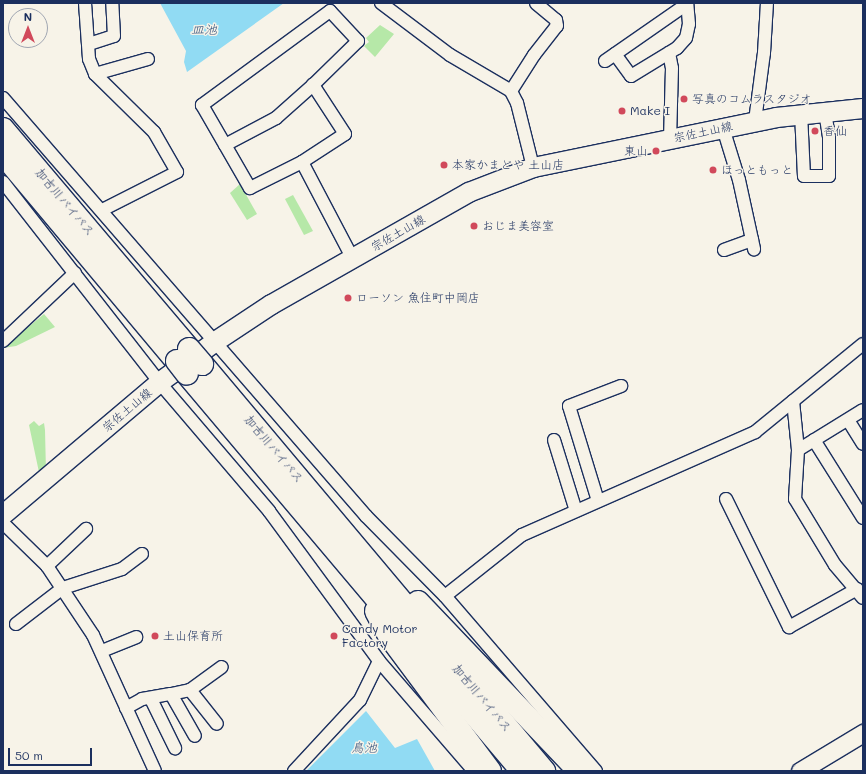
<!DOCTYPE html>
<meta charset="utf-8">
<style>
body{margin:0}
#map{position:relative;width:866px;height:774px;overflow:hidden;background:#f7f3e8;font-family:Mali,"Klee One",sans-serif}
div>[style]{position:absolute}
.green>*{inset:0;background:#b6e8a8}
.water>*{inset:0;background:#91dbf3}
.roads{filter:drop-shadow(1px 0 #1b2f5e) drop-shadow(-1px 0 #1b2f5e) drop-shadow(0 1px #1b2f5e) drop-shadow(0 -1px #1b2f5e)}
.street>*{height:12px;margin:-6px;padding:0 6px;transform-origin:6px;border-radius:6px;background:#f7f3e8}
.secondary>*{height:17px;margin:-8.5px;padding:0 8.5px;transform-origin:8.5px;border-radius:8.5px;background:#f7f3e8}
.primary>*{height:19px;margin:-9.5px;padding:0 9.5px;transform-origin:9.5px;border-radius:9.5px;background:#f7f3e8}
.highway>*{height:22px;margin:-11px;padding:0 11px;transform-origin:11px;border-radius:11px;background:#f7f3e8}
.bridges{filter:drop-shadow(1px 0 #1b2f5e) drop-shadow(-1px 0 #1b2f5e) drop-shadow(0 1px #1b2f5e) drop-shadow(0 -1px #1b2f5e)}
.highway-bridge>*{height:22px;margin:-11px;padding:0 11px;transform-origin:11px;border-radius:11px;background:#f7f3e8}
.dots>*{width:11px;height:11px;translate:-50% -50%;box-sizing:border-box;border:2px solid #f7f3e8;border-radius:50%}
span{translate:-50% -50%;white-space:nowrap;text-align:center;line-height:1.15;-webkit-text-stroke:3px #f7f3e8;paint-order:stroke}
.poi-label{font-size:12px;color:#1b2f5e}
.left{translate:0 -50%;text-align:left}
.right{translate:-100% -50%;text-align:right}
.street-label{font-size:12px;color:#1b2f5e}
.water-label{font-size:13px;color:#33517c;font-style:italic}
.frame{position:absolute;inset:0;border:4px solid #1b2f5e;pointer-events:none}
.north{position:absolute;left:8px;top:8px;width:40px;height:40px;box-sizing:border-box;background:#f7f3e8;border:1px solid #9fa5b1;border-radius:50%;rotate:0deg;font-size:11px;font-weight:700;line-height:16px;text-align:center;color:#1b2f5e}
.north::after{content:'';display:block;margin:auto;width:14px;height:18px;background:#d1495b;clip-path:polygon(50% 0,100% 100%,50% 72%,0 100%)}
.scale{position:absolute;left:8px;top:748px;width:84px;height:18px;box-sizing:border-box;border:2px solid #1b2f5e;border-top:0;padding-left:5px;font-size:12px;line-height:14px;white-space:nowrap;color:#1b2f5e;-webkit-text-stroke:3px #f7f3e8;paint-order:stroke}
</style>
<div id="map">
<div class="green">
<div style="clip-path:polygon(380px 25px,394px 34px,375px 57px,364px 46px,369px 42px,366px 38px)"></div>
<div style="clip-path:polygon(240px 184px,257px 214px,247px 220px,230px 193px)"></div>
<div style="clip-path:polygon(293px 195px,313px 231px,304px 235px,285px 199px)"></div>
<div style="clip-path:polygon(44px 314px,55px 327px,16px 346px,3px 348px)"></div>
<div style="clip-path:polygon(34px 421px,39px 426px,44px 423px,45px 430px,46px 472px,40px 477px,29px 425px)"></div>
</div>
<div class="water">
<div style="clip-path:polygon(160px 3px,284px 3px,187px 72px,184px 62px,186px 51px)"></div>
<div style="clip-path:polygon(366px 711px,395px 748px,417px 739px,435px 771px,306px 771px)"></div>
</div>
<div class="roads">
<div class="street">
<div style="left:85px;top:3px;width:56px;rotate:85.9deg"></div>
<div style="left:89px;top:59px;width:16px;rotate:68deg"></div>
<div style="left:95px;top:74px;width:83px;rotate:44.5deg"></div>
<div style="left:154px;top:132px;width:46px;rotate:60.1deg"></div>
<div style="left:177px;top:172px;width:84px;rotate:153.1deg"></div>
<div style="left:381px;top:3px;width:86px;rotate:37deg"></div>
<div style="left:450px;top:55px;width:71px;rotate:30.5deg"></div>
<div style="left:89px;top:44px;width:26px;rotate:-18deg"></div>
<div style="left:114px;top:36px;width:33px;rotate:-93deg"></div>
<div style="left:669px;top:53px;width:15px;rotate:79deg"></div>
<div style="left:672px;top:68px;width:71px;rotate:91.6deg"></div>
<div style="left:615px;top:54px;width:27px;rotate:54deg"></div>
<div style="left:631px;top:76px;width:54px;rotate:-31.3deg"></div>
<div style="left:677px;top:48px;width:13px;rotate:-48deg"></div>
<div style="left:686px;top:38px;width:14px;rotate:-78deg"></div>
<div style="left:689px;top:24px;width:21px;rotate:-95deg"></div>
<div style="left:605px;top:61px;width:100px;rotate:-34.8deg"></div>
<div style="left:95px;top:74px;width:55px;rotate:-15.8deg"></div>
<div style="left:3px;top:98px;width:554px;rotate:49.03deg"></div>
<div style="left:366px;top:516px;width:112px;rotate:45.4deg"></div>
<div style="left:445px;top:596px;width:231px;rotate:49.2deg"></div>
<div style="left:801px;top:113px;width:63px;rotate:87.3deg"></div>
<div style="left:804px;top:176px;width:25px"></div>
<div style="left:829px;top:176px;width:39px;rotate:-90deg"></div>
<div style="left:829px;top:137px;width:26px;rotate:-99deg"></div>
<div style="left:755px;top:121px;width:69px;rotate:-82.5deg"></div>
<div style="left:764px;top:53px;width:50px;rotate:-86.6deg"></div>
<div style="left:723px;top:128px;width:54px;rotate:72.9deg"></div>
<div style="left:739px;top:180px;width:71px;rotate:77.7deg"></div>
<div style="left:225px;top:145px;width:58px;rotate:-27.9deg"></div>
<div style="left:276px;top:118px;width:50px;rotate:-41.7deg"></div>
<div style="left:302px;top:162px;width:51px;rotate:-33.1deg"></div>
<div style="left:345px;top:134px;width:59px;rotate:-123.1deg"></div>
<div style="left:313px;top:85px;width:63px;rotate:-44.4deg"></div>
<div style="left:358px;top:41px;width:41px;rotate:-133deg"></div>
<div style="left:330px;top:11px;width:159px;rotate:143.7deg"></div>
<div style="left:202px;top:105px;width:96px;rotate:60deg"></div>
<div style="left:250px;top:188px;width:58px;rotate:-26.6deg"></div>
<div style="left:302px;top:162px;width:110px;rotate:62.3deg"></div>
<div style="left:533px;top:167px;width:66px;rotate:-104deg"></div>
<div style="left:517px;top:103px;width:13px;rotate:-117deg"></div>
<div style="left:511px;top:91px;width:43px;rotate:-57.4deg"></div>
<div style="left:534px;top:55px;width:37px;rotate:-52deg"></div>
<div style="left:557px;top:26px;width:6px;rotate:-99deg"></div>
<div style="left:556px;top:20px;width:26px;rotate:-140deg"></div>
<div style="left:3px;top:182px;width:254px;rotate:52deg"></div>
<div style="left:159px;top:382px;width:170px;rotate:49.5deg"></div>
<div style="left:269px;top:511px;width:186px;rotate:53.7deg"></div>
<div style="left:379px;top:661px;width:145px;rotate:49.2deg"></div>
<div style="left:724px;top:250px;width:30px;rotate:-20deg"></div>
<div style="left:3px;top:341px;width:99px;rotate:-43.4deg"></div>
<div style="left:793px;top:401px;width:49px;rotate:84.2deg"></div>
<div style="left:798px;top:450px;width:49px;rotate:93.5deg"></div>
<div style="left:795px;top:499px;width:77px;rotate:58.8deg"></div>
<div style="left:835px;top:565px;width:43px;rotate:49.7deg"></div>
<div style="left:848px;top:420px;width:28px;rotate:58deg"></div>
<div style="left:554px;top:440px;width:74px;rotate:72.8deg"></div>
<div style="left:814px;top:440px;width:92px;rotate:57.9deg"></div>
<div style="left:798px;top:450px;width:76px;rotate:-31.6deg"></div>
<div style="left:726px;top:499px;width:143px;rotate:63.8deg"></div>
<div style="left:789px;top:627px;width:78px;rotate:-29.2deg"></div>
<div style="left:598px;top:501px;width:99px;rotate:-107deg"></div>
<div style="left:569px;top:406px;width:56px;rotate:-21deg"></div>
<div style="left:3px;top:523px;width:62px;rotate:44.3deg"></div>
<div style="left:47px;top:566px;width:83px;rotate:56.3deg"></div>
<div style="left:93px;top:635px;width:149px;rotate:65.5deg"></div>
<div style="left:47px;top:566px;width:54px;rotate:-43.5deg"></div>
<div style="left:445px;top:596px;width:98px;rotate:-38.4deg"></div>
<div style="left:522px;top:535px;width:255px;rotate:-23.8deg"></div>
<div style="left:755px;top:432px;width:139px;rotate:-39.2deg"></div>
<div style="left:16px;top:624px;width:59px;rotate:-37.5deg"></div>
<div style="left:63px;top:588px;width:62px;rotate:-17.9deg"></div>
<div style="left:122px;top:569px;width:25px;rotate:-37deg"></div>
<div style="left:102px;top:651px;width:37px;rotate:-22deg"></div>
<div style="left:190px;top:690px;width:39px;rotate:-36deg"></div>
<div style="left:171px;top:694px;width:19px;rotate:-12deg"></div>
<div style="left:190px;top:690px;width:43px;rotate:51.5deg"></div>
<div style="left:151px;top:699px;width:55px;rotate:63.9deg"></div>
<div style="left:126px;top:708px;width:18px;rotate:-29deg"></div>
<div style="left:142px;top:699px;width:29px;rotate:-10deg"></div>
<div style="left:171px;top:694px;width:48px;rotate:60.3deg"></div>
<div style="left:294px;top:771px;width:97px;rotate:-47.1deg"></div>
<div style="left:360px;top:700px;width:43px;rotate:-64deg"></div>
</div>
<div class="secondary">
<div style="left:800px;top:771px;width:74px;rotate:-31.1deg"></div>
</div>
<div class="primary">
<div style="left:3px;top:514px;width:204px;rotate:-40.2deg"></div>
<div style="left:159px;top:382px;width:69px;rotate:-36.2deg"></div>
<div style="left:215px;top:341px;width:67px;rotate:-33.5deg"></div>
<div style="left:271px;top:304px;width:227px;rotate:-29.6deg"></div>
<div style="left:468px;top:192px;width:70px;rotate:-21deg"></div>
<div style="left:533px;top:167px;width:248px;rotate:-11.6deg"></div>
<div style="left:776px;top:117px;width:87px;rotate:-5.9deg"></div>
</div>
<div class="highway">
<div style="left:3px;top:129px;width:288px;rotate:49.8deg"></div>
<div style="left:3px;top:154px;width:270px;rotate:50deg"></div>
<div style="left:202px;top:364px;width:532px;rotate:49.96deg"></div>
<div style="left:187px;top:374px;width:519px;rotate:49.84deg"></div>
<div style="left:418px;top:602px;width:233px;rotate:46.4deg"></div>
<div style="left:376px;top:611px;width:30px;rotate:62deg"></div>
<div style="left:390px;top:637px;width:167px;rotate:53.3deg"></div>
</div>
</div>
<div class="bridges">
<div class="highway-bridge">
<div style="left:189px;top:349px;width:20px;rotate:49deg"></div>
<div style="left:177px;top:361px;width:16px;rotate:52deg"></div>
</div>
</div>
<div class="dots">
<div style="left:684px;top:99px;background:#d1495b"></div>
<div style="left:622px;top:111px;background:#d1495b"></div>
<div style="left:815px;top:131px;background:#d1495b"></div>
<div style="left:656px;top:151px;background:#d1495b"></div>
<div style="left:444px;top:165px;background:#d1495b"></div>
<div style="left:713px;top:170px;background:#d1495b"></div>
<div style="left:474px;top:226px;background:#d1495b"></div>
<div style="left:348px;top:298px;background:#d1495b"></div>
<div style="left:155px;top:636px;background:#d1495b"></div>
<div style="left:334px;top:636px;background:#d1495b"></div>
</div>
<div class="poi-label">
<span class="left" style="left:692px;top:99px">写真のコムラスタジオ</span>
<span class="left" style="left:630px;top:111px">Make I</span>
<span class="left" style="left:823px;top:131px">香仙</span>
<span class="right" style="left:648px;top:151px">東山</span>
<span class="left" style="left:452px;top:165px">本家かまどや 土山店</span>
<span class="left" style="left:721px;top:170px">ほっともっと</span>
<span class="left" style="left:482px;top:226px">おじま美容室</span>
<span class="left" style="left:356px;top:298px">ローソン 魚住町中岡店</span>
<span class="left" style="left:342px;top:636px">Candy Motor<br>Factory</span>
<span class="left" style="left:163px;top:636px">土山保育所</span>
</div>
<div class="street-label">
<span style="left:703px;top:132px;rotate:-12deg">宗佐土山線</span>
<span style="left:65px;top:202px;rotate:50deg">加古川バイパス</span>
<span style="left:398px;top:233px;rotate:-30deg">宗佐土山線</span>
<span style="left:127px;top:410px;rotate:-40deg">宗佐土山線</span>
<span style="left:274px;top:449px;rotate:50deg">加古川バイパス</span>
<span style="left:482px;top:698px;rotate:50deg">加古川バイパス</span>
</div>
<div class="water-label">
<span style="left:204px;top:29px">皿池</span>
<span style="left:364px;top:747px">鳥池</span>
</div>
<div class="frame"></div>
<div class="north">N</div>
<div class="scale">50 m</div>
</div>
